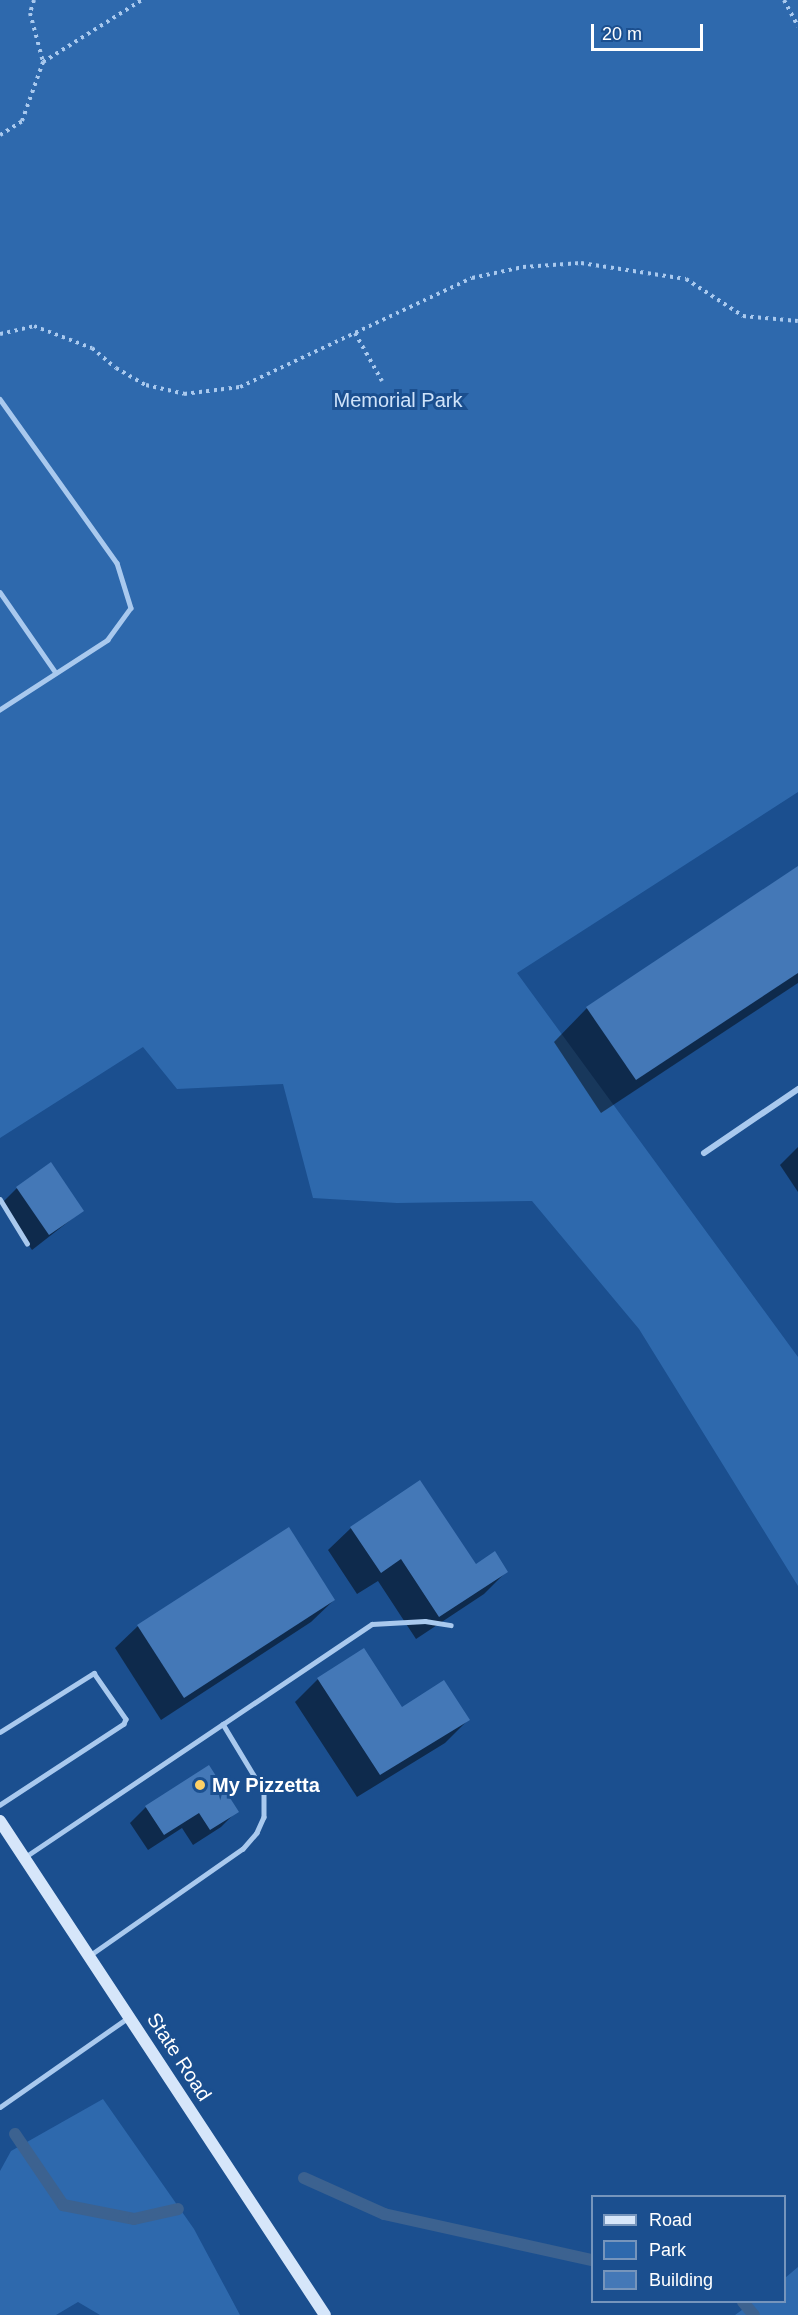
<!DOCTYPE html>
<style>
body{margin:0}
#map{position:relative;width:798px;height:2315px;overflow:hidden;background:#1b4f8f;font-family:Helvetica,sans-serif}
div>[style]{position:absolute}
.green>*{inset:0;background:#2e69ad}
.shadow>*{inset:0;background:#0007}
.stream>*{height:12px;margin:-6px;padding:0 6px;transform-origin:6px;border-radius:6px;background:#3c6290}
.building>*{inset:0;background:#4478b7}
.path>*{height:4px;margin-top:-2px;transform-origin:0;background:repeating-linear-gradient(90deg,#a9c9ee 0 3px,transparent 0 7.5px)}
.service>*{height:4.5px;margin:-2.25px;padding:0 2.25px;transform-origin:2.25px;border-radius:2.25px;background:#a9c9ee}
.minor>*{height:6px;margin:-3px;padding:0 3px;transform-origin:3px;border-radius:3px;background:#a9c9ee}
.secondary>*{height:12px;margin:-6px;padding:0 6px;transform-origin:6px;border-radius:6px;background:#d6e6fa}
.dots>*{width:16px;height:16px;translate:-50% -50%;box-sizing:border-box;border:3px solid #1b4f8f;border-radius:50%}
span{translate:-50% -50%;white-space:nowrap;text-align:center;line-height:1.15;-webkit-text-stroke:6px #1b4f8f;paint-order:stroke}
.park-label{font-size:20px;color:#cfe3fa}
.poi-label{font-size:20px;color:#fff;font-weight:700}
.left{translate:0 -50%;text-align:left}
.street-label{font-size:20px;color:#fff}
.legend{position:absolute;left:591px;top:2195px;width:195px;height:108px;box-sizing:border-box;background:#1b4f8f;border:2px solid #7695bc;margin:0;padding:8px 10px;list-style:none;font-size:18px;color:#fff}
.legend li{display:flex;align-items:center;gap:12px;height:30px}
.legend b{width:30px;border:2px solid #7695bc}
.scale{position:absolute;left:591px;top:24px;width:112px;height:27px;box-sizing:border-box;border:3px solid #fff;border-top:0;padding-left:8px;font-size:18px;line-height:21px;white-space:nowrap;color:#fff;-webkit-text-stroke:4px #1b4f8f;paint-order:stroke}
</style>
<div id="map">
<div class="green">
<div style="clip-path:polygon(0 0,798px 0,798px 792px,517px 973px,798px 1357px,798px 1586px,639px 1329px,532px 1201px,397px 1203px,313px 1198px,283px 1084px,177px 1089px,143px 1047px,0 1138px)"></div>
<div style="clip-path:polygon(103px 2099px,194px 2229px,240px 2315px,100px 2315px,78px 2302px,56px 2315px,0 2315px,0 2171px,11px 2151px)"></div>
<div style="clip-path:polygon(798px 2267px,798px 2315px,735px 2315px,753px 2302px,784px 2302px,785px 2278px)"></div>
</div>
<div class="shadow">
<div style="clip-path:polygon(798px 868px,798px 983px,601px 1113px,554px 1042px,587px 1008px)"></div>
<div style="clip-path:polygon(798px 1147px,798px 1192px,780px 1165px)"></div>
<div style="clip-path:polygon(17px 1188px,82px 1211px,32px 1250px,1px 1204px)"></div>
<div style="clip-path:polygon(351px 1528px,476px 1566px,506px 1572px,484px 1594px,416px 1639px,378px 1581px,357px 1594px,328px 1550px)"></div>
<div style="clip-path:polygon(334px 1600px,311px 1622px,161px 1720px,115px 1648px,138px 1626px)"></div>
<div style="clip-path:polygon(318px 1679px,401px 1709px,468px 1720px,445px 1743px,357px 1797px,295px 1702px)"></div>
<div style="clip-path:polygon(146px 1807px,237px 1811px,221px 1827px,193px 1845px,182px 1828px,148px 1850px,130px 1823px)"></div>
</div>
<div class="stream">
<div style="left:15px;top:2134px;width:86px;rotate:55.9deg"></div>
<div style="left:63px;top:2205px;width:72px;rotate:11.2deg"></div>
<div style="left:134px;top:2219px;width:45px;rotate:-12.8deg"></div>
<div style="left:304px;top:2178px;width:88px;rotate:24.2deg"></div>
<div style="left:384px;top:2214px;width:213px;rotate:12.5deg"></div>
<div style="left:743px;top:2302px;width:17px;rotate:50deg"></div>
</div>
<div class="building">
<div style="clip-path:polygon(798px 866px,798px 973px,636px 1080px,586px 1007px)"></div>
<div style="clip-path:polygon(51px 1162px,84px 1211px,49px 1235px,16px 1187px)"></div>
<div style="clip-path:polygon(420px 1480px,476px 1564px,495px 1551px,508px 1572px,439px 1617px,401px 1559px,381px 1573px,350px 1527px)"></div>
<div style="clip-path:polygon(289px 1527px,335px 1600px,184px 1698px,137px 1625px)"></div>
<div style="clip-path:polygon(364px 1648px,402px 1707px,444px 1680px,470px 1720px,380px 1775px,317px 1678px)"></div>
<div style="clip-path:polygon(209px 1765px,239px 1812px,210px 1830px,199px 1813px,164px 1835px,145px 1806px)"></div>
</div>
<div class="path">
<div style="left:34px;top:0;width:14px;rotate:107deg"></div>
<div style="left:30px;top:13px;width:51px;rotate:75.1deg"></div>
<div style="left:784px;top:0;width:30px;rotate:62deg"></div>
<div style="left:0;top:135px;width:26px;rotate:-32deg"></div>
<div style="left:22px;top:121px;width:63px;rotate:-70.4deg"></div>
<div style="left:43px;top:62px;width:117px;rotate:-32.1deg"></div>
<div style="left:355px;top:333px;width:55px;rotate:60.6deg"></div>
<div style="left:0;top:334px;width:35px;rotate:-13deg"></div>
<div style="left:34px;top:326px;width:62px;rotate:20.8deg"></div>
<div style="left:92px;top:348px;width:31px;rotate:40deg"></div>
<div style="left:116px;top:368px;width:34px;rotate:30deg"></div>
<div style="left:146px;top:385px;width:39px;rotate:13deg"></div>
<div style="left:184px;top:394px;width:56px;rotate:-7.1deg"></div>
<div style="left:240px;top:387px;width:256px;rotate:-25.2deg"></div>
<div style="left:472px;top:278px;width:52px;rotate:-12.2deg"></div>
<div style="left:523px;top:267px;width:58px;rotate:-3.9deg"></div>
<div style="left:581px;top:263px;width:106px;rotate:8.7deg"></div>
<div style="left:686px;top:279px;width:68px;rotate:33deg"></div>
<div style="left:743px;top:316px;width:55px;rotate:5.2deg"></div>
</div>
<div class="service">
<div style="left:0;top:399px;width:201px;rotate:54.5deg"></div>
<div style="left:117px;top:563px;width:47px;rotate:72.7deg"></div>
<div style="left:131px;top:608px;width:39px;rotate:126deg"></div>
<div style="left:108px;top:640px;width:129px;rotate:147.1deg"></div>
<div style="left:0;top:592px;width:98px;rotate:55.3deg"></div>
<div style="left:0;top:1199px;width:52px;rotate:58.5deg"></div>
<div style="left:223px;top:1724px;width:179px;rotate:-33.9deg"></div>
<div style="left:372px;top:1624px;width:53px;rotate:-3.2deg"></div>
<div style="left:425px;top:1621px;width:26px;rotate:9deg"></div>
<div style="left:0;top:1732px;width:111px;rotate:-32.1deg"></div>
<div style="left:94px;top:1673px;width:56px;rotate:55.2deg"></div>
<div style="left:126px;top:1719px;width:5px;rotate:112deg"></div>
<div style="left:124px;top:1724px;width:148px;rotate:146.8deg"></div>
<div style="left:25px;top:1857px;width:239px;rotate:-33.9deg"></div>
<div style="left:223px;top:1724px;width:79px;rotate:58.9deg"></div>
<div style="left:264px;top:1792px;width:25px;rotate:90deg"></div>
<div style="left:264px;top:1817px;width:17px;rotate:114deg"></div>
<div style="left:257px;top:1833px;width:21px;rotate:131deg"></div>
<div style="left:243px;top:1849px;width:185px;rotate:145.1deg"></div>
<div style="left:0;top:2107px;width:157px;rotate:-34.9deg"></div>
</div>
<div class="minor">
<div style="left:704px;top:1153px;width:114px;rotate:-34.2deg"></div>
</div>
<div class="secondary">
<div style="left:0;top:1821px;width:591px;rotate:56.66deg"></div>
</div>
<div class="dots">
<div style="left:200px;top:1785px;background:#ffd166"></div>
</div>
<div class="park-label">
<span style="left:398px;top:400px">Memorial Park</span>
</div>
<div class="poi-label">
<span class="left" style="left:212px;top:1785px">My Pizzetta</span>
</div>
<div class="street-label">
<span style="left:179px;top:2057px;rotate:57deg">State Road</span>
</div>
<ul class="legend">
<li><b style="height:8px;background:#d6e6fa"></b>Road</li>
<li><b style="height:16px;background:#2e69ad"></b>Park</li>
<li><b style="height:16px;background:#4478b7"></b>Building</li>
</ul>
<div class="scale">20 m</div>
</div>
